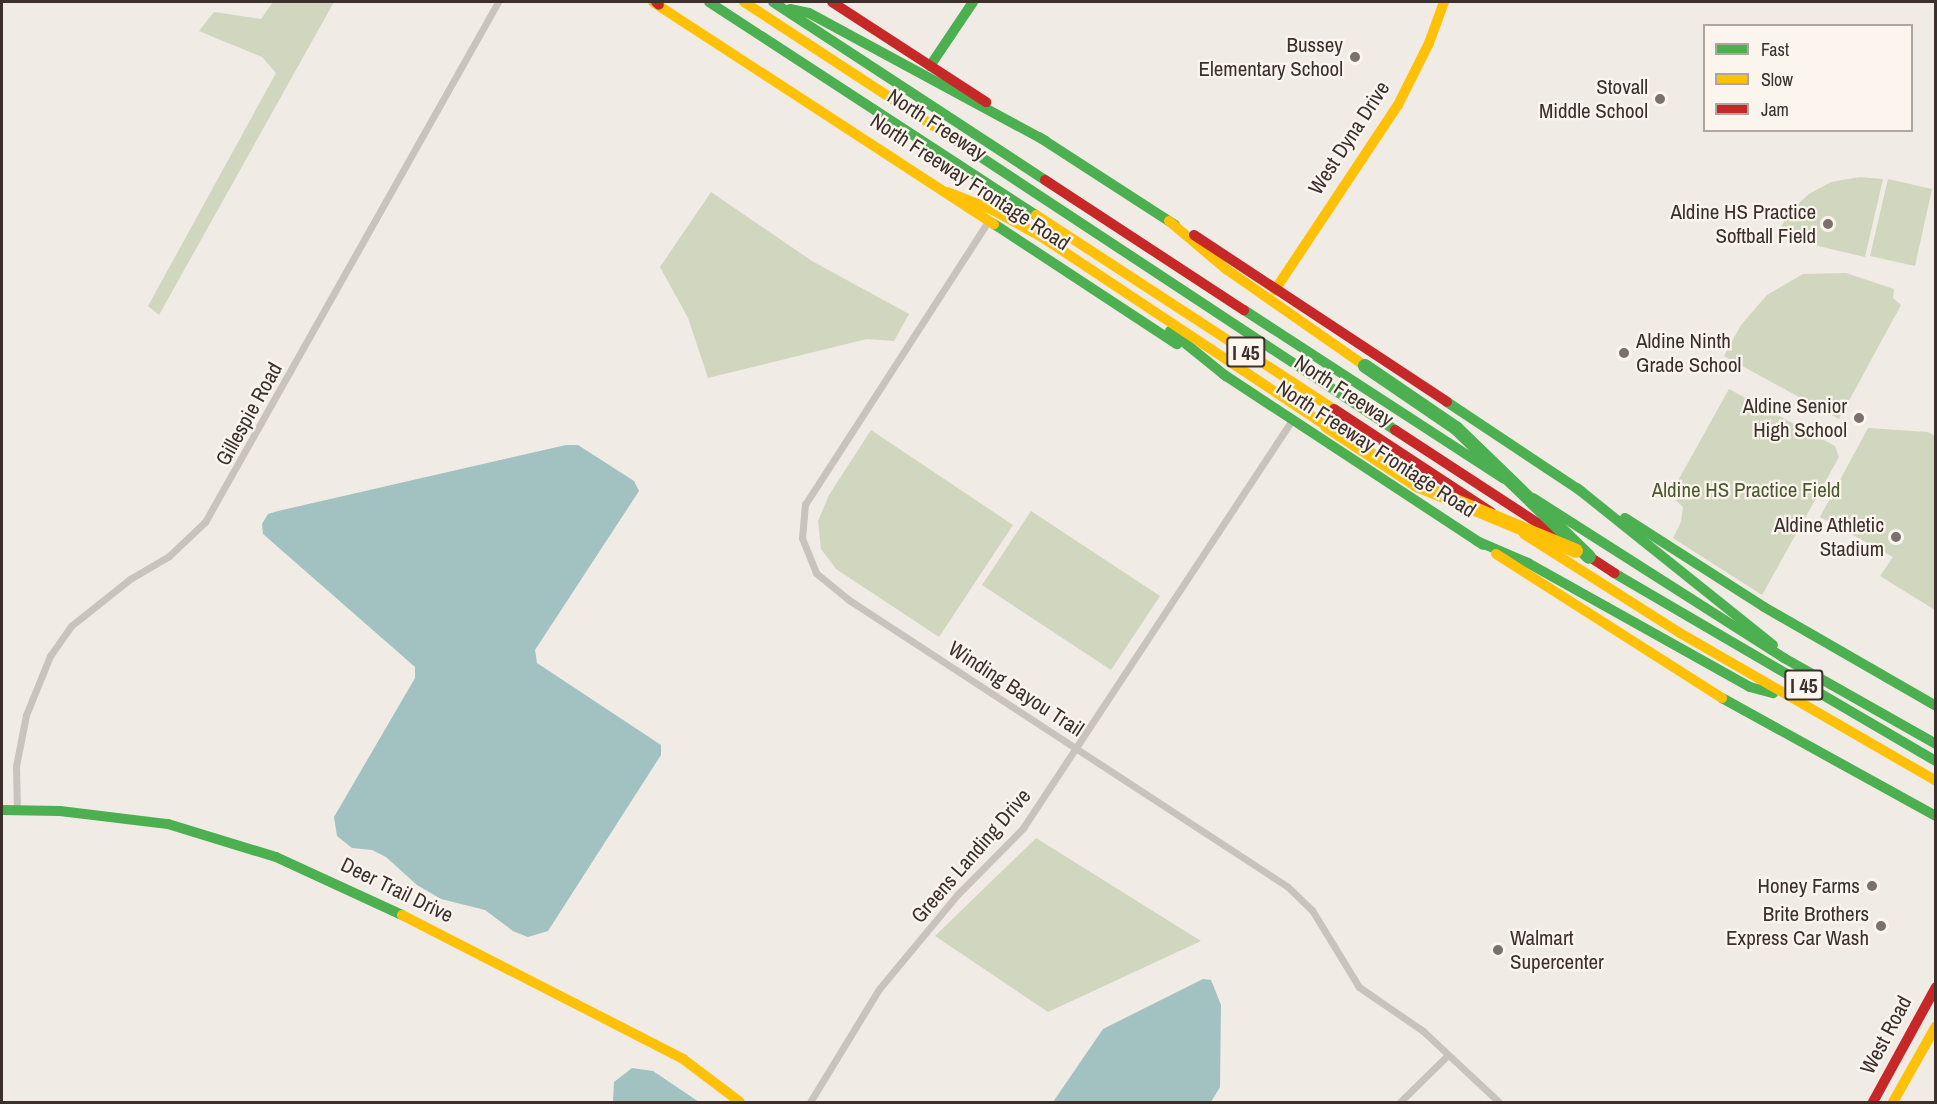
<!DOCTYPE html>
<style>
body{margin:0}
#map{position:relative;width:1937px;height:1104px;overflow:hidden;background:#f0ebe5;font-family:"Archivo Narrow",sans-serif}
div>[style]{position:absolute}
.green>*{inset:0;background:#d1d6bf}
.water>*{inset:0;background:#a1c2c1}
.street>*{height:7px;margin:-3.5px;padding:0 3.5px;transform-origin:3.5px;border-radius:3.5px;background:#c9c3be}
.fast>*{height:10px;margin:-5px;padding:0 5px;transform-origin:5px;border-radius:5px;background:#4caf50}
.slow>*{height:10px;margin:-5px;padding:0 5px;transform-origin:5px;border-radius:5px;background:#ffc107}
.jam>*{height:10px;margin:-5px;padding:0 5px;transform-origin:5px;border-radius:5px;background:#c62828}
.fast-bridge>*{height:14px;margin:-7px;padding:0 7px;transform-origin:7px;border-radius:7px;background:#4caf50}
.slow-bridge>*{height:14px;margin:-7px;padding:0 7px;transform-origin:7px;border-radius:7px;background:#ffc107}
.dots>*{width:16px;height:16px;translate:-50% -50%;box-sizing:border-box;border:3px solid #fbf5ee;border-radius:50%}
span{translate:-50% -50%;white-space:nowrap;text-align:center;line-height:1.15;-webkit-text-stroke:4.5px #fbf5ee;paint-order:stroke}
.shield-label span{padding:2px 4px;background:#fbf5ee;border:2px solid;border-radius:4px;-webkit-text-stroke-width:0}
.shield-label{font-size:20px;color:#3b302b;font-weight:700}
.poi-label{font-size:21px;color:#3b302b}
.right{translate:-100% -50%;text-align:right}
.left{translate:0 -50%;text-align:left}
.street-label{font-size:21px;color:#3b302b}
.park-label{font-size:21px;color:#4a5a2e}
.frame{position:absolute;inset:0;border:3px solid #3b302b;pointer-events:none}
.legend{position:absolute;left:1703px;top:24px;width:210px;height:108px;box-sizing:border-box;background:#fbf5ee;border:2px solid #aea6a0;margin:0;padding:8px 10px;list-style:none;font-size:18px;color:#3b302b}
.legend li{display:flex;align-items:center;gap:12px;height:30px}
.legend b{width:30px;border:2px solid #aea6a0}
</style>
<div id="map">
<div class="green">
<div style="clip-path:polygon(273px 2px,334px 2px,159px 315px,148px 306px,276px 73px,262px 57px,199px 31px,214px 12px,261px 19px)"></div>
<div style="clip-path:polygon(1860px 177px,1883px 179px,1865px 257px,1776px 236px,1790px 211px,1809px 194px,1831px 182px)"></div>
<div style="clip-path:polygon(1888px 179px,1932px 189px,1915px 266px,1870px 256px)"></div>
<div style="clip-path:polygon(711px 192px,812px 261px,909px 314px,894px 341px,867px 339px,708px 378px,688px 318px,660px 267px)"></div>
<div style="clip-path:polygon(1846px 273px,1894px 289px,1893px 298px,1901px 305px,1839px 419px,1724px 356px,1741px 325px,1767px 295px,1803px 274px)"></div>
<div style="clip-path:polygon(1729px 389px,1835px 446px,1839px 457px,1762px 595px,1673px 538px,1681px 522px,1683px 507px,1670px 495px)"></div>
<div style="clip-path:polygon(1868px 428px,1928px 432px,1935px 436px,1935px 610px,1880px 576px,1893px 557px,1820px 517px)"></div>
<div style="clip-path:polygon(871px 430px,1013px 525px,939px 637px,836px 569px,821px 549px,818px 521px,829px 495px)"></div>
<div style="clip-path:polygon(1031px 511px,1160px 596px,1111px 670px,982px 585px)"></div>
<div style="clip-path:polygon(1036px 838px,1201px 941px,1048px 1012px,935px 936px)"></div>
</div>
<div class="water">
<div style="clip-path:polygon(566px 445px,578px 445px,634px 481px,639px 491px,535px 650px,537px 663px,661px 745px,661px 755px,548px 931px,528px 937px,513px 931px,485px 910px,441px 899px,417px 885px,386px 857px,372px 850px,352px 848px,337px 836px,334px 817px,415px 678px,415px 667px,263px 534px,262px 524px,268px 514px,278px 511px)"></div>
<div style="clip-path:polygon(1203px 979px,1211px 980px,1221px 1005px,1220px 1087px,1211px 1102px,1053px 1102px,1103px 1029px)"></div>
<div style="clip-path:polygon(632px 1068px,653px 1071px,699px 1102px,613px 1102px,614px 1082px)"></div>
</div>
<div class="street">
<div style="left:989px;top:220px;width:338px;rotate:122.9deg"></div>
<div style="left:805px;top:504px;width:34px;rotate:95deg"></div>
<div style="left:802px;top:538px;width:38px;rotate:68deg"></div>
<div style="left:816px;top:573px;width:43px;rotate:39.3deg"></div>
<div style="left:849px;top:600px;width:524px;rotate:33.17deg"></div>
<div style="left:1288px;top:887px;width:33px;rotate:44deg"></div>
<div style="left:1312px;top:910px;width:90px;rotate:58.6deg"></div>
<div style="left:1359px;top:987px;width:78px;rotate:34.5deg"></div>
<div style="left:1423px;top:1031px;width:104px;rotate:43.1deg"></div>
<div style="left:17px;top:811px;width:45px;rotate:-91.3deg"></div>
<div style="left:16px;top:766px;width:52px;rotate:-78.9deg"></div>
<div style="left:26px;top:715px;width:64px;rotate:-67.9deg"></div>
<div style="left:50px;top:656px;width:37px;rotate:-55deg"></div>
<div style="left:71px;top:626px;width:75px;rotate:-38.5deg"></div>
<div style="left:130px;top:579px;width:45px;rotate:-30.5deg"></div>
<div style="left:169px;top:556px;width:50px;rotate:-43.4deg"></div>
<div style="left:205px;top:522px;width:597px;rotate:-60.6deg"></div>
<div style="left:810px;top:1102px;width:132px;rotate:-58.6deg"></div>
<div style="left:879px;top:989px;width:124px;rotate:-50.3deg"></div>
<div style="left:958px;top:894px;width:93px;rotate:-45.4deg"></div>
<div style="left:1023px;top:828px;width:489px;rotate:-56.6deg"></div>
<div style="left:1400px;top:1102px;width:66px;rotate:-44.4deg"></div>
</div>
<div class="fast">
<div style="left:709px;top:2px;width:390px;rotate:33.1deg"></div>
<div style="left:773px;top:2px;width:325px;rotate:33.2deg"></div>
<div style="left:790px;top:9px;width:19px;rotate:12deg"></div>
<div style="left:809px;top:13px;width:269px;rotate:28.4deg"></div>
<div style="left:930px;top:66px;width:77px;rotate:-56.1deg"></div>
<div style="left:1039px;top:137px;width:162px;rotate:32.9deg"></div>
<div style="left:955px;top:140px;width:527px;rotate:33.39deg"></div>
<div style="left:994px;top:224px;width:219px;rotate:33.3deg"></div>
<div style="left:1244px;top:310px;width:310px;rotate:33deg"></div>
<div style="left:1170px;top:331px;width:73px;rotate:38.9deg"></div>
<div style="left:1223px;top:374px;width:311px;rotate:33.3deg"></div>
<div style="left:1447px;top:402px;width:161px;rotate:33.6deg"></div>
<div style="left:1577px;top:488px;width:251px;rotate:38.7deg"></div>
<div style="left:1533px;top:498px;width:298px;rotate:32.5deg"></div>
<div style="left:1784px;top:658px;width:175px;rotate:29.5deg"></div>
<div style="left:1625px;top:518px;width:165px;rotate:32.6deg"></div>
<div style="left:1764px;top:607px;width:198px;rotate:29.9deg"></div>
<div style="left:1477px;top:541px;width:56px;rotate:23.3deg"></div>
<div style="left:1528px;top:563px;width:254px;rotate:29.2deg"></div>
<div style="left:1750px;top:687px;width:24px;rotate:15deg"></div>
<div style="left:1614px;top:573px;width:373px;rotate:30.3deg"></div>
<div style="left:1722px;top:698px;width:244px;rotate:28.9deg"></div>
<div style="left:2px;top:810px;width:58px;rotate:1deg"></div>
<div style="left:60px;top:811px;width:109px;rotate:6.9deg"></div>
<div style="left:168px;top:824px;width:113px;rotate:17deg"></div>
<div style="left:276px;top:857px;width:139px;rotate:24.7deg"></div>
</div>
<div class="slow">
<div style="left:653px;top:2px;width:407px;rotate:33.1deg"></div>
<div style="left:744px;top:2px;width:252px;rotate:33.2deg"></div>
<div style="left:947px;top:192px;width:49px;rotate:21.4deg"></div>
<div style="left:993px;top:210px;width:56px;rotate:28.9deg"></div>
<div style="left:1042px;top:237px;width:342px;rotate:33.6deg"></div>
<div style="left:1036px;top:215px;width:356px;rotate:33.1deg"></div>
<div style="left:1169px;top:221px;width:75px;rotate:40.1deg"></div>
<div style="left:1226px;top:269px;width:169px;rotate:34.9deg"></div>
<div style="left:1275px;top:290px;width:222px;rotate:-56.4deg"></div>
<div style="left:1398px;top:105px;width:69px;rotate:-63.4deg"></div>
<div style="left:1429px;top:43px;width:44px;rotate:-69.9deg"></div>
<div style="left:1524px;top:534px;width:185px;rotate:32.4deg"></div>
<div style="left:1680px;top:633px;width:296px;rotate:30deg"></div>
<div style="left:1496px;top:554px;width:268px;rotate:32.5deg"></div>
<div style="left:402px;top:915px;width:316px;rotate:27.1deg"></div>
<div style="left:683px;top:1059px;width:71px;rotate:37deg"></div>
<div style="left:1893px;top:1102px;width:87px;rotate:-60.5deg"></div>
</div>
<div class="jam">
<div style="left:656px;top:2px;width:4px;rotate:45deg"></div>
<div style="left:832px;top:2px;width:184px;rotate:33deg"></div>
<div style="left:1045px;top:180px;width:238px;rotate:33.2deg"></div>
<div style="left:1194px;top:235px;width:303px;rotate:33.4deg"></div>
<div style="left:1334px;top:409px;width:188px;rotate:33.3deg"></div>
<div style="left:1395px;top:430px;width:262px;rotate:33.1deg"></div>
<div style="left:1873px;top:1102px;width:131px;rotate:-61.3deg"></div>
</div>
<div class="fast-bridge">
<div style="left:1365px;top:366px;width:110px;rotate:34.3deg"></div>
<div style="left:1456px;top:428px;width:185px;rotate:44.1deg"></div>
</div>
<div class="slow-bridge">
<div style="left:1327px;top:426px;width:108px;rotate:33.2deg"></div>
<div style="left:1417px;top:485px;width:172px;rotate:22.5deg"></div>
</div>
<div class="dots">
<div style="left:1355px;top:57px;background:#7a716c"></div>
<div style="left:1660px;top:99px;background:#7a716c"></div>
<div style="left:1828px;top:224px;background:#7a716c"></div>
<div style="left:1624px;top:353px;background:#7a716c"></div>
<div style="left:1859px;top:418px;background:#7a716c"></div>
<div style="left:1896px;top:537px;background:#7a716c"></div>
<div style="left:1872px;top:886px;background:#7a716c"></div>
<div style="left:1881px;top:926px;background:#7a716c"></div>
<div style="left:1498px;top:950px;background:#7a716c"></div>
</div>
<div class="shield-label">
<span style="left:1246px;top:352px">I 45</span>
<span style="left:1804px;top:685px">I 45</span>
</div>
<div class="poi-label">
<span class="right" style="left:1343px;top:57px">Bussey<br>Elementary School</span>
<span class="right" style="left:1648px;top:99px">Stovall<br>Middle School</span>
<span class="right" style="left:1816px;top:224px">Aldine HS Practice<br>Softball Field</span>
<span class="left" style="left:1636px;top:353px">Aldine Ninth<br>Grade School</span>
<span class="right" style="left:1847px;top:418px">Aldine Senior<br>High School</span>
<span class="right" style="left:1884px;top:537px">Aldine Athletic<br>Stadium</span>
<span class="right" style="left:1860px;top:886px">Honey Farms</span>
<span class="right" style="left:1869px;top:926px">Brite Brothers<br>Express Car Wash</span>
<span class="left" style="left:1510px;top:950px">Walmart<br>Supercenter</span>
</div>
<div class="street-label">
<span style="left:937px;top:125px;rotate:33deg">North Freeway</span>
<span style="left:1349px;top:138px;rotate:-57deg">West Dyna Drive</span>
<span style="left:970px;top:182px;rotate:33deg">North Freeway Frontage Road</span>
<span style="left:1344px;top:391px;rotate:33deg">North Freeway</span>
<span style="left:249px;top:414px;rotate:-61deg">Gillespie Road</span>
<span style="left:1376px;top:449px;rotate:33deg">North Freeway Frontage Road</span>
<span style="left:1016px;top:689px;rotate:33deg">Winding Bayou Trail</span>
<span style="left:971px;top:856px;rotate:-49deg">Greens Landing Drive</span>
<span style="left:397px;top:890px;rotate:26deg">Deer Trail Drive</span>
<span style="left:1886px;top:1035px;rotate:-62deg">West Road</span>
</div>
<div class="park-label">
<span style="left:1746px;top:490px">Aldine HS Practice Field</span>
</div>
<div class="frame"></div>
<ul class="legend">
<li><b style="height:8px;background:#4caf50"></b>Fast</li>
<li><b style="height:8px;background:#ffc107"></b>Slow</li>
<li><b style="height:8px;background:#c62828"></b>Jam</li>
</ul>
</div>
